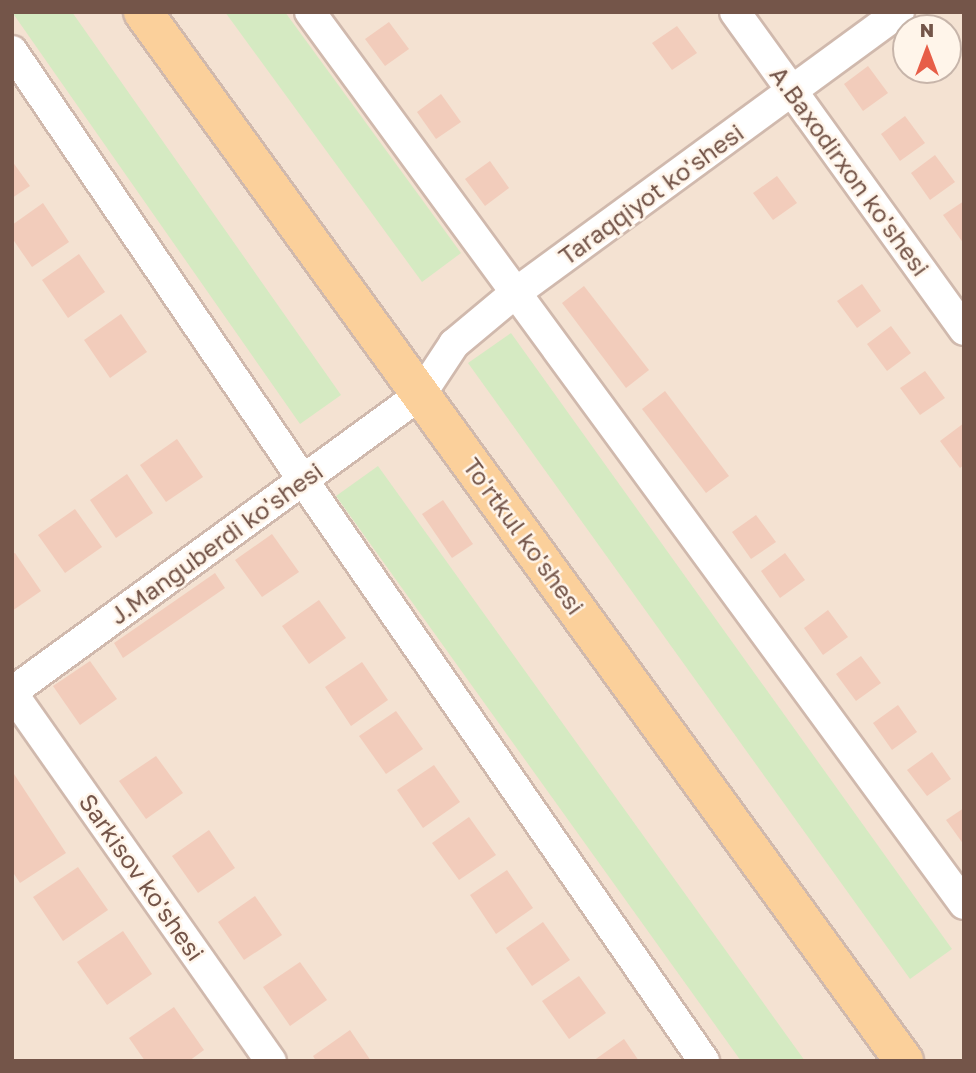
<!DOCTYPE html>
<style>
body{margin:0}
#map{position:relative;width:976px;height:1073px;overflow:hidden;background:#fcf1e3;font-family:"Golos Text",sans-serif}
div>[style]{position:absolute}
.residential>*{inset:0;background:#f4e2d2}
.green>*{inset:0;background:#d5eac2}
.building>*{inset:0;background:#f2ccbb}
.roads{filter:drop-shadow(2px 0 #d0b9ad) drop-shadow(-2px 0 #d0b9ad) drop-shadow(0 2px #d0b9ad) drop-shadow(0 -2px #d0b9ad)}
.minor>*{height:30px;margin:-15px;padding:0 15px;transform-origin:15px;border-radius:15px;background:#fff}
.major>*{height:38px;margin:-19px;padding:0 19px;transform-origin:19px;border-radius:19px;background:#fbd09b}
span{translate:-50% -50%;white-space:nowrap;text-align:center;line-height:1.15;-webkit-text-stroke:5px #fff5ea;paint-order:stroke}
.street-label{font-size:24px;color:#745549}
.frame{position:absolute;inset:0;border:14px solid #745549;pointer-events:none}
.north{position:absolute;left:892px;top:14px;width:70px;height:70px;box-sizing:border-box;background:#fff5ea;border:2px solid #c7b5aa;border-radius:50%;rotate:0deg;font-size:19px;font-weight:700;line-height:28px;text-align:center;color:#745549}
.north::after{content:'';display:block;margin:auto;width:24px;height:32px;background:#e75e48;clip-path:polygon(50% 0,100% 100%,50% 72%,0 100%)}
</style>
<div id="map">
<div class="residential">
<div style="clip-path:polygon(evenodd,12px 12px,964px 12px,964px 1061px,12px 1061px,12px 12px,906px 28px,948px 28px,948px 70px,906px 70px,906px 28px)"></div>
</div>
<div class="green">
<div style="clip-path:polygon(12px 12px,72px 12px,341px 395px,300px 424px)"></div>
<div style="clip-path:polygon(225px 12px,285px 12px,461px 253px,422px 282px)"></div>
<div style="clip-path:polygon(511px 333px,952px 949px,910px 979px,468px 363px)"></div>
<div style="clip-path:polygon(378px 466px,805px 1061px,741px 1061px,336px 496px)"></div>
</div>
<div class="building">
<div style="clip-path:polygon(389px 22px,409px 49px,385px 66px,365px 39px)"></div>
<div style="clip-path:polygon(677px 26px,697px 53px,672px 70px,652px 43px)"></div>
<div style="clip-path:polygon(868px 66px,888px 93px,863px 111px,844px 84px)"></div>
<div style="clip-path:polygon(441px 94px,461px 122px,436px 139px,417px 112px)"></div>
<div style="clip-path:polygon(905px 116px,925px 143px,900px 161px,881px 134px)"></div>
<div style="clip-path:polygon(935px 155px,955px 182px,930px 200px,911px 173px)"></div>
<div style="clip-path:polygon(12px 161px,30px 186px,12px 198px)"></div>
<div style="clip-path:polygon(490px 161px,509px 188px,485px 206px,465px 179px)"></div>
<div style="clip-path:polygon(777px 176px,797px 203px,773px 220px,753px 193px)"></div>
<div style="clip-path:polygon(964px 201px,964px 244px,943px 215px)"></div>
<div style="clip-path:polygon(43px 203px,69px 242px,32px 267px,12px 238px,12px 225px)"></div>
<div style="clip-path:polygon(79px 254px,105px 292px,68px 318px,42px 280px)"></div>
<div style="clip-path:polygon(862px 284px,881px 311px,857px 328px,837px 301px)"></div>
<div style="clip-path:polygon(584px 286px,649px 370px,626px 388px,562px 303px)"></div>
<div style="clip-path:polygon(121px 314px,147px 352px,110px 378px,84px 340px)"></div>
<div style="clip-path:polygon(891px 326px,911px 353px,887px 371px,867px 344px)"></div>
<div style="clip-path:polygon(925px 371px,945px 398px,920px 415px,900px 388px)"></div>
<div style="clip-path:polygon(665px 391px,729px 476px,706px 493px,642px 409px)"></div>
<div style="clip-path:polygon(964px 423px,964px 465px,960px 468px,940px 441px)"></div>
<div style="clip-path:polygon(177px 439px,203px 477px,166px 502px,140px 465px)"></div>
<div style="clip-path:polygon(127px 474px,153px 513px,116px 538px,90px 500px)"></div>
<div style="clip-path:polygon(443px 500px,473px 544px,452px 558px,422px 514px)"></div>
<div style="clip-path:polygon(75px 509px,102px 547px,65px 573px,38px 535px)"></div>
<div style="clip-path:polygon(756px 515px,776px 542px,751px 559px,732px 532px)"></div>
<div style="clip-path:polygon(272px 534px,299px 572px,262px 597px,235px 560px)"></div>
<div style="clip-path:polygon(15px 553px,41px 591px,12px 611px,12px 554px)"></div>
<div style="clip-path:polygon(785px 553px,805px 580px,780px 598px,761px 571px)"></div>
<div style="clip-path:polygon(215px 573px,225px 588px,123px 658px,114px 643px)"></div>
<div style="clip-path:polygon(319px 600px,346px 638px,309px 664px,282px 626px)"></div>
<div style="clip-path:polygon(828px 610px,848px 637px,823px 655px,804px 628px)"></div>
<div style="clip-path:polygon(861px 656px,881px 683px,856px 701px,836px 674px)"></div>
<div style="clip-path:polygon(90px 661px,117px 699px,80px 725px,53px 686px)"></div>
<div style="clip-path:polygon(362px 662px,388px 700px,351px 726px,325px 687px)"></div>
<div style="clip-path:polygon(898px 705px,917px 732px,892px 750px,873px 723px)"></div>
<div style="clip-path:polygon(396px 711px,423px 749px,386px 774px,359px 736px)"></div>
<div style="clip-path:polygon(932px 752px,951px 779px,927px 796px,907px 770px)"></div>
<div style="clip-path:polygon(156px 756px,183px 793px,146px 819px,119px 781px)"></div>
<div style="clip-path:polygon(434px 765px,460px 802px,423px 828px,397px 790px)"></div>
<div style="clip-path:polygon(12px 771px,66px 853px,20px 883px,12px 871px)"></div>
<div style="clip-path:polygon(964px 808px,964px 845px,946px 820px)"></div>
<div style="clip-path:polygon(469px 817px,496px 855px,459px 880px,432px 843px)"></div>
<div style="clip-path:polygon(209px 830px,235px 868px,198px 893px,172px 856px)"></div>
<div style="clip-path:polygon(78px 867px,108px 910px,63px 941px,33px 897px)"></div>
<div style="clip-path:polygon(507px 870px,533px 908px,496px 934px,470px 895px)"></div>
<div style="clip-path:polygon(255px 896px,282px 935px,244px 960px,218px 922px)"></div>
<div style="clip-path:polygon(543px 922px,570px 960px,532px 986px,506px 948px)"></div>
<div style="clip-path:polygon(123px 931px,152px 974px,107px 1005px,77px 962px)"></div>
<div style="clip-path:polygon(300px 962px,327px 1000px,290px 1026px,263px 987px)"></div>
<div style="clip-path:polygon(579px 976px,606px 1013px,569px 1039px,542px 1001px)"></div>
<div style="clip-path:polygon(174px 1007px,204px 1050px,189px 1061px,145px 1061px,129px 1038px)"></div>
<div style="clip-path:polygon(350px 1030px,371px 1061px,316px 1061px,313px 1056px)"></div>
<div style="clip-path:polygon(624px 1039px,639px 1061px,593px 1061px)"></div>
</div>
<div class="roads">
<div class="minor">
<div style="left:310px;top:12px;width:1106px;rotate:53.75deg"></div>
<div style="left:735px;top:12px;width:392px;rotate:54.2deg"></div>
<div style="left:12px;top:51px;width:518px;rotate:55.85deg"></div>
<div style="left:303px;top:480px;width:706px;rotate:55.39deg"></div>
<div style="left:12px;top:692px;width:506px;rotate:-36.08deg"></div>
<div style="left:421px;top:394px;width:60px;rotate:-56.6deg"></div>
<div style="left:454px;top:344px;width:78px;rotate:-39.8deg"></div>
<div style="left:514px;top:294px;width:477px;rotate:-36.2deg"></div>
<div style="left:12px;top:693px;width:450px;rotate:54.9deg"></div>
</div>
<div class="major">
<div style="left:143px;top:12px;width:1296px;rotate:54.04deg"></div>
</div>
</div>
<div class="street-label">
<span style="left:850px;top:171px;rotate:54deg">A.Baxodirxon ko'shesi</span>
<span style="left:651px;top:194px;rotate:-36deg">Taraqqiyot ko'shesi</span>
<span style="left:524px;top:536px;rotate:54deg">To'rtkul ko'shesi</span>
<span style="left:216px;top:543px;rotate:-36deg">J.Manguberdi ko'shesi</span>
<span style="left:142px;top:877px;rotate:55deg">Sarkisov ko'shesi</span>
</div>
<div class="frame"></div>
<div class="north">N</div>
</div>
